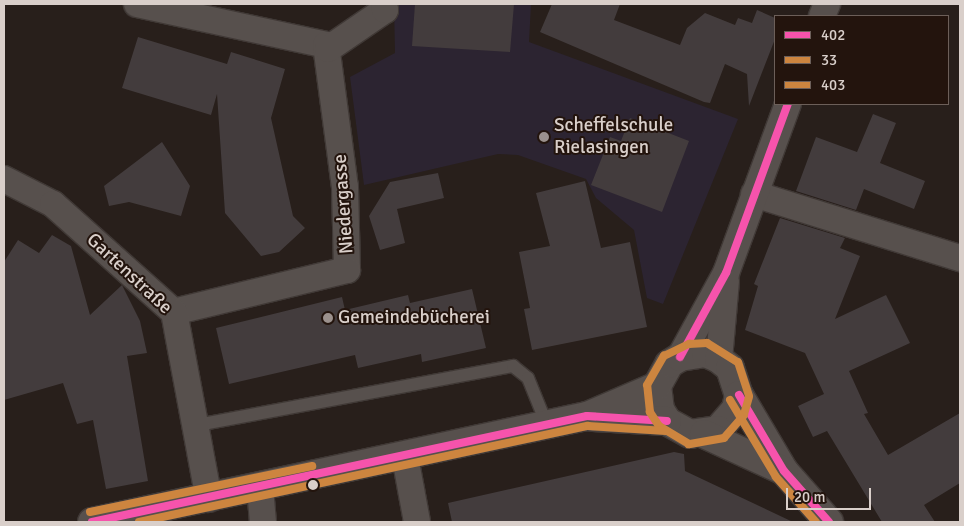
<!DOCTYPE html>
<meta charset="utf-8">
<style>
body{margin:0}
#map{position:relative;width:964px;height:526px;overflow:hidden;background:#281f1b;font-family:Signika,sans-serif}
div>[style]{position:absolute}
.education>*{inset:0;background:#2c2431}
.building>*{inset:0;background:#433c3d}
.roads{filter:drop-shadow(1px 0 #403936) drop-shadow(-1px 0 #403936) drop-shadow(0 1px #403936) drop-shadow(0 -1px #403936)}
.service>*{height:12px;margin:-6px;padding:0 6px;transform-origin:6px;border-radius:6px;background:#57504d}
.minor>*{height:26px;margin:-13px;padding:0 13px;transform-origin:13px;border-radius:13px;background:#57504d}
.secondary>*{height:28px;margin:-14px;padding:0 14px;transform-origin:14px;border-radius:14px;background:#57504d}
.bus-1>*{height:8px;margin:-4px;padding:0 4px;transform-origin:4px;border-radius:4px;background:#f653ac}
.bus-2>*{height:8px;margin:-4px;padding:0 4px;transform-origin:4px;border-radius:4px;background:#cd853f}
.bus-3>*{height:8px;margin:-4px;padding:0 4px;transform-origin:4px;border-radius:4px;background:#cd853f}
.dots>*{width:14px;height:14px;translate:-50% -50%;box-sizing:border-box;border:2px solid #23140d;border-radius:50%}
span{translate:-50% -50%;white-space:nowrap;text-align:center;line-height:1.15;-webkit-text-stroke:4px #23140d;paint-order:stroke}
.poi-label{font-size:19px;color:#d9cfca}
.left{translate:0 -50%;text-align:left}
.street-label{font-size:19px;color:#d9cfca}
.frame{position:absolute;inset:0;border:5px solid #d9cfca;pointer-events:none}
.legend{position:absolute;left:774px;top:15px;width:175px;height:90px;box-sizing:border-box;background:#23140d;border:1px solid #6c5f59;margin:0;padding:6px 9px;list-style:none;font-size:15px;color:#d9cfca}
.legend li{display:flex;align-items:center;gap:10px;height:25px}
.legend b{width:25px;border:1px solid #6c5f59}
.scale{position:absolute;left:786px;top:488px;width:85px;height:22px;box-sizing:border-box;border:2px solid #d9cfca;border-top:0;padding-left:6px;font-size:15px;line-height:18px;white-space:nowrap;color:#d9cfca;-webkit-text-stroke:4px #23140d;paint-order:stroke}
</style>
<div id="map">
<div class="education">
<div style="clip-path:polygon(394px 4px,531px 4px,529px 42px,738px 119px,663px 304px,647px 298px,634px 230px,596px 198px,586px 179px,518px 155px,498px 154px,364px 185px,350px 77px,395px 53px)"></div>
</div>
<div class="building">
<div style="clip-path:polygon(415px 4px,514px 4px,510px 52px,412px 46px)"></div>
<div style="clip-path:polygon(552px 4px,620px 4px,614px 20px,680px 45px,687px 28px,705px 13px,735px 25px,738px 18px,752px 23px,757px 10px,775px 18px,775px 39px,749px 106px,747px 74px,725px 64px,710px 103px,704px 102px,540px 32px)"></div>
<div style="clip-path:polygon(138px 37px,227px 64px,231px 52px,285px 69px,271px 118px,293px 216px,305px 228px,279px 252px,261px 256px,225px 213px,217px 94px,211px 115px,122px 88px)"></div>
<div style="clip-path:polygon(873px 114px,896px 123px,880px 163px,925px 181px,914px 209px,864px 189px,856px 210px,796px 191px,816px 137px,857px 152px)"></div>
<div style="clip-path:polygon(630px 118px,689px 141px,662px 212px,591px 185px,610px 137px,621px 141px)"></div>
<div style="clip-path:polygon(162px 142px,190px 186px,181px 216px,129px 202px,109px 206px,104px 186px)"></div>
<div style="clip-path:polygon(438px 173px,444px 198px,397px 209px,405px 243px,380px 250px,369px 216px,390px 182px)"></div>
<div style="clip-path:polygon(585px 181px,601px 248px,630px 242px,647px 327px,532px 350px,524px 309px,530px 308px,519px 252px,550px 246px,536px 193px)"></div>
<div style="clip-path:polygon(780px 218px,845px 238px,840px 248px,860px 256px,835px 319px,886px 295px,910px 343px,849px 371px,868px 413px,864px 414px,888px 455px,960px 413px,960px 483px,924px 505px,935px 522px,882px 522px,827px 431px,813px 437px,798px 406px,824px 394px,805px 353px,745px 330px,758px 286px,754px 284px)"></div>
<div style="clip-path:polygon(52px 235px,71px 246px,90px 315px,122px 285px,140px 321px,147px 353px,127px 356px,148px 481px,106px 489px,93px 420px,77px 424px,63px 383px,4px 400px,4px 262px,18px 240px,39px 253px)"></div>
<div style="clip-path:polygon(472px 289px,486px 348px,422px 362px,421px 354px,358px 368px,355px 355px,229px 384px,216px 328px,342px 297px,345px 310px,408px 295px,410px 303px)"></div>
<div style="clip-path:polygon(674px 452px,684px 454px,685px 471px,793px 522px,452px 522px,448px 503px)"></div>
</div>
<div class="roads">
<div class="service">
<div style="left:192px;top:426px;width:327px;rotate:-10.6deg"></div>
<div style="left:513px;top:366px;width:19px;rotate:39deg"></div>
<div style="left:528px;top:378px;width:51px;rotate:68deg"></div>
</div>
<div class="minor">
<div style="left:137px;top:4px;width:193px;rotate:12.2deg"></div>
<div style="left:326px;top:45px;width:143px;rotate:82.4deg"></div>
<div style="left:345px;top:187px;width:83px;rotate:88.6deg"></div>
<div style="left:347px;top:270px;width:178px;rotate:166.4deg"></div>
<div style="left:822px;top:16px;width:13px;rotate:-67deg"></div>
<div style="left:328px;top:49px;width:69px;rotate:-34.4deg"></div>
<div style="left:385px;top:10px;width:6px;rotate:-99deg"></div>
<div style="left:4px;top:179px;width:55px;rotate:27deg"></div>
<div style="left:53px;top:204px;width:162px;rotate:41.8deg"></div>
<div style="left:174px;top:312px;width:190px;rotate:79.4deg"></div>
<div style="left:754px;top:194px;width:216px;rotate:17.3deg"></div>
<div style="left:680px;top:357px;width:96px;rotate:-61.3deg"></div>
<div style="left:726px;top:273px;width:180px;rotate:-69.9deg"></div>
<div style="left:719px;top:359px;width:78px;rotate:-84.9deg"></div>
<div style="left:405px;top:457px;width:66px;rotate:79.5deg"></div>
<div style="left:260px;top:488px;width:34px;rotate:85deg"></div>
</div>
<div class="secondary">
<div style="left:739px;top:395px;width:14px;rotate:102deg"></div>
<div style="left:736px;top:409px;width:28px;rotate:131deg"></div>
<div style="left:718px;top:430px;width:28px;rotate:172deg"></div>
<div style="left:690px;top:434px;width:26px;rotate:-151deg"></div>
<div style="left:667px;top:421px;width:13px;rotate:-122deg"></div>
<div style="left:660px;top:410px;width:24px;rotate:-97deg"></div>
<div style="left:657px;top:386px;width:25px;rotate:-61deg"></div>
<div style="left:669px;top:364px;width:13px;rotate:-32deg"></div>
<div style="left:680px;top:357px;width:26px;rotate:-9deg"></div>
<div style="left:706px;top:353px;width:14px;rotate:25deg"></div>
<div style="left:719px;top:359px;width:14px;rotate:39deg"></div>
<div style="left:730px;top:368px;width:28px;rotate:72deg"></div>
<div style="left:739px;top:395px;width:88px;rotate:59.4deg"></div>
<div style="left:784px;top:471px;width:68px;rotate:48.6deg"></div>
<div style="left:593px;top:417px;width:74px;rotate:3.1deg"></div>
<div style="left:704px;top:434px;width:88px;rotate:24.8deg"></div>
<div style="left:92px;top:522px;width:506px;rotate:-12.09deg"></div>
<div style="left:587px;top:416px;width:76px;rotate:-23.2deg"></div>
</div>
</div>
<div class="bus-1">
<div style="left:680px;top:357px;width:96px;rotate:-61.3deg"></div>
<div style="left:726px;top:273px;width:180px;rotate:-69.9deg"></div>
<div style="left:739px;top:395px;width:88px;rotate:59.4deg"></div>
<div style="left:784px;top:471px;width:68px;rotate:48.6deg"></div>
<div style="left:92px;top:522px;width:506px;rotate:-12.09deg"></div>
<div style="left:587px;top:416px;width:80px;rotate:3.6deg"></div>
</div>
<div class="bus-2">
<div style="left:749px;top:397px;width:19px;rotate:106deg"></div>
<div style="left:744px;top:415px;width:30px;rotate:131deg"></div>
<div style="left:724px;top:438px;width:36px;rotate:170deg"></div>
<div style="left:689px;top:444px;width:35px;rotate:-149deg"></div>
<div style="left:659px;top:426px;width:17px;rotate:-123deg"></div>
<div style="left:650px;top:412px;width:27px;rotate:-96deg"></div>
<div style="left:647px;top:385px;width:34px;rotate:-60deg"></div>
<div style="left:664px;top:356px;width:28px;rotate:-26deg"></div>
<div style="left:689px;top:344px;width:18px;rotate:-3deg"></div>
<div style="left:707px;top:343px;width:36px;rotate:32deg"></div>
<div style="left:738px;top:362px;width:35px;rotate:72deg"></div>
<div style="left:730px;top:400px;width:90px;rotate:59.1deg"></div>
<div style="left:776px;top:477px;width:60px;rotate:48.4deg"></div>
<div style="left:139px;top:522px;width:459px;rotate:-12.1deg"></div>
<div style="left:588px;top:426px;width:78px;rotate:3.7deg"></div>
</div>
<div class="bus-3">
<div style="left:90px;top:512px;width:227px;rotate:-11.7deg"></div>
</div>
<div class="dots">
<div style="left:544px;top:137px;background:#9b918d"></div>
<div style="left:328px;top:318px;background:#9b918d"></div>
<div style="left:313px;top:485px;background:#d9cfca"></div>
</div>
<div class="poi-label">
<span class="left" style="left:554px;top:137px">Scheffelschule<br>Rielasingen</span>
<span class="left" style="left:338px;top:318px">Gemeindebücherei</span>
</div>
<div class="street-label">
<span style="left:344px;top:204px;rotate:-94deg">Niedergasse</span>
<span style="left:129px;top:274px;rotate:43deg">Gartenstraße</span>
</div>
<div class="frame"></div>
<ul class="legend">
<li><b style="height:6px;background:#f653ac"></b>402</li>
<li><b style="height:6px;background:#cd853f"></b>33</li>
<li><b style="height:6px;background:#cd853f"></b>403</li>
</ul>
<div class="scale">20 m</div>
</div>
